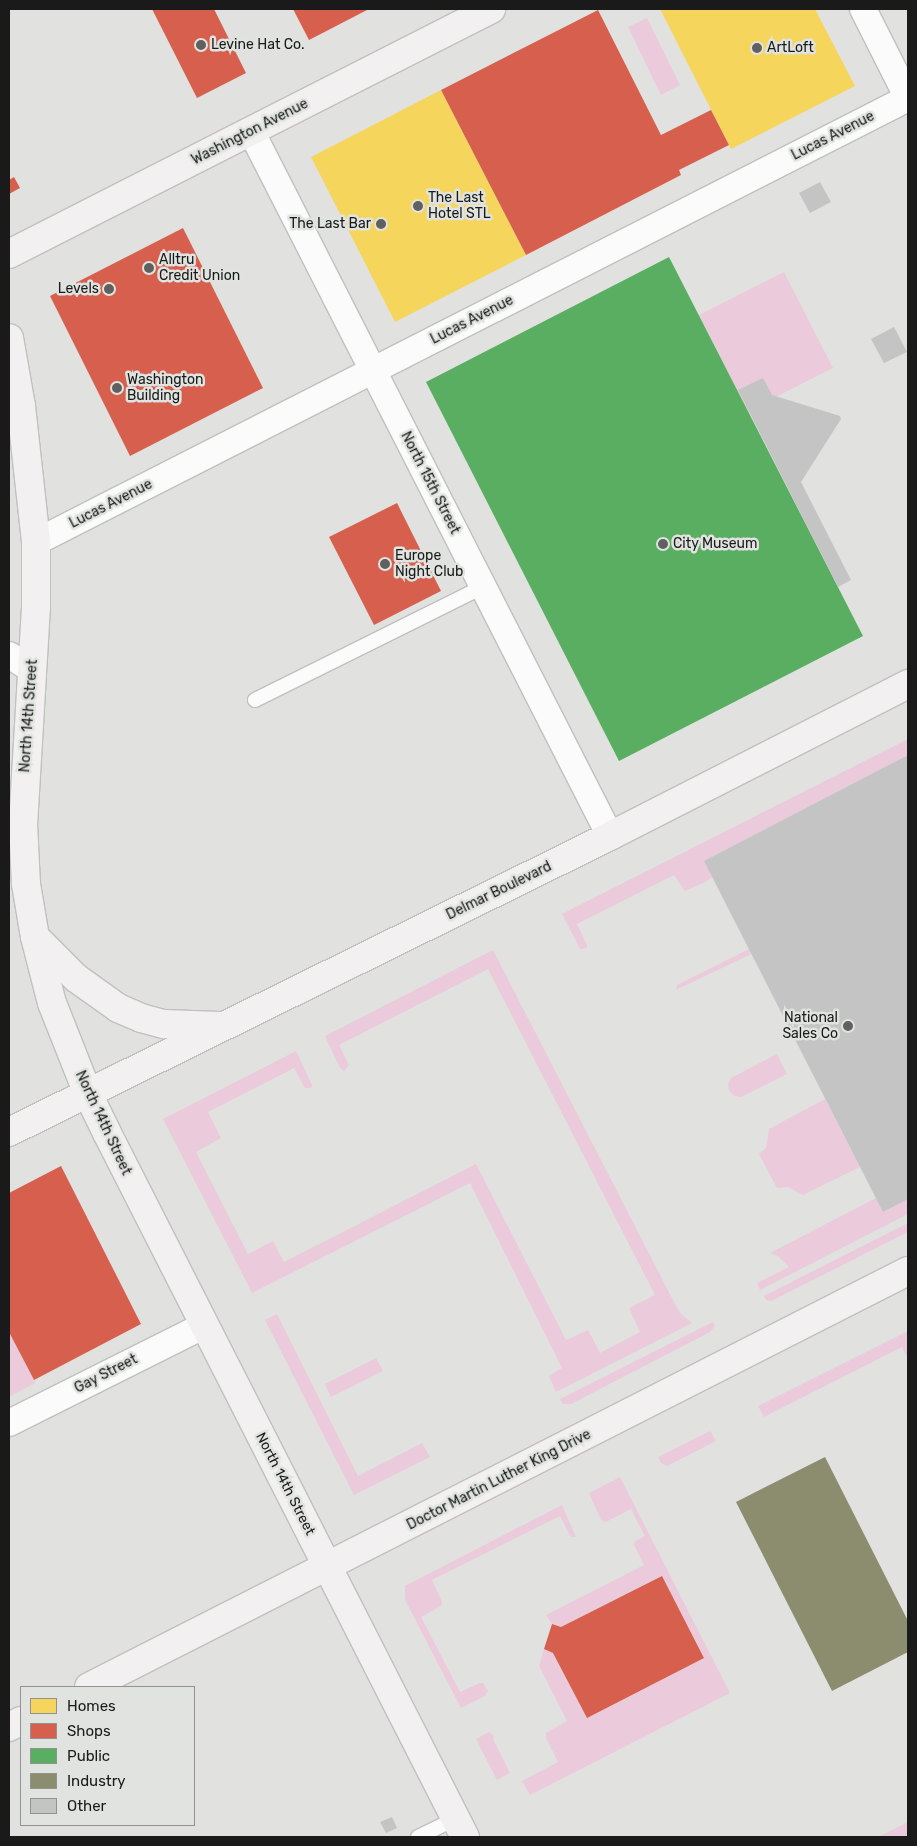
<!DOCTYPE html>
<style>
body{margin:0}
#map{position:relative;width:917px;height:1846px;overflow:hidden;background:#e1e2e0;font-family:Rubik,sans-serif}
div>[style]{position:absolute}
.green>*{inset:0;background:#eacadb}
.homes>*{inset:0;background:#f6d55c}
.shops>*{inset:0;background:#d6604d}
.public>*{inset:0;background:#5aae61}
.industry>*{inset:0;background:#8c8c6e}
.building>*{inset:0;background:#c3c4c3}
.roads{filter:drop-shadow(1px 0 #bfc0bf) drop-shadow(-1px 0 #bfc0bf) drop-shadow(0 1px #bfc0bf) drop-shadow(0 -1px #bfc0bf)}
.lane>*{height:14px;margin:-7px;padding:0 7px;transform-origin:7px;border-radius:7px;background:#fafbfa}
.street>*{height:26px;margin:-13px;padding:0 13px;transform-origin:13px;border-radius:13px;background:#fafbfa}
.secondary>*{height:28px;margin:-14px;padding:0 14px;transform-origin:14px;border-radius:14px;background:#f2f0f1}
.dots>*{width:14px;height:14px;translate:-50% -50%;box-sizing:border-box;border:2px solid #e0e3df;border-radius:50%}
span{translate:-50% -50%;white-space:nowrap;text-align:center;line-height:1.15;-webkit-text-stroke:5px #e0e3df;paint-order:stroke}
.poi-label{font-size:14px;color:#191a19}
.left{translate:0 -50%;text-align:left}
.right{translate:-100% -50%;text-align:right}
.street-label{font-size:14px;color:#191a19}
.frame{position:absolute;inset:0;border:10px solid #191a19;pointer-events:none}
.legend{position:absolute;left:20px;top:1686px;width:175px;height:140px;box-sizing:border-box;background:#e0e3df;border:1px solid #909390;margin:0;padding:6px 9px;list-style:none;font-size:15px;color:#191a19}
.legend li{display:flex;align-items:center;gap:10px;height:25px}
.legend b{width:25px;border:1px solid #909390}
</style>
<div id="map">
<div class="green">
<div style="clip-path:polygon(647px 18px,680px 85px,661px 95px,628px 27px)"></div>
<div style="clip-path:polygon(784px 272px,833px 368px,748px 411px,699px 315px)"></div>
<div style="clip-path:polygon(908px 739px,908px 755px,704px 861px,712px 877px,707px 881px,685px 891px,674px 875px,577px 924px,587px 945px,587px 948px,580px 949px,562px 914px)"></div>
<div style="clip-path:polygon(749px 949px,751px 954px,676px 990px,677px 985px)"></div>
<div style="clip-path:polygon(493px 950px,675px 1304px,681px 1314px,692px 1323px,556px 1392px,549px 1376px,562px 1368px,470px 1183px,252px 1293px,163px 1119px,296px 1051px,312px 1085px,311px 1088px,305px 1088px,294px 1068px,208px 1112px,221px 1138px,196px 1152px,248px 1254px,273px 1241px,284px 1262px,476px 1164px,566px 1340px,588px 1330px,600px 1353px,640px 1332px,629px 1308px,655px 1295px,488px 969px,339px 1045px,349px 1065px,344px 1071px,340px 1068px,325px 1036px)"></div>
<div style="clip-path:polygon(777px 1054px,787px 1074px,741px 1097px,734px 1096px,729px 1090px,728px 1083px,731px 1078px)"></div>
<div style="clip-path:polygon(825px 1099px,860px 1167px,803px 1195px,788px 1187px,777px 1188px,759px 1154px,766px 1148px,769px 1129px)"></div>
<div style="clip-path:polygon(876px 1198px,883px 1212px,908px 1199px,908px 1214px,760px 1290px,757px 1283px,789px 1267px,778px 1256px,770px 1253px)"></div>
<div style="clip-path:polygon(908px 1223px,908px 1232px,771px 1301px,766px 1300px,764px 1296px)"></div>
<div style="clip-path:polygon(277px 1314px,358px 1476px,422px 1443px,430px 1457px,354px 1495px,265px 1320px)"></div>
<div style="clip-path:polygon(713px 1322px,715px 1326px,710px 1332px,571px 1404px,563px 1404px,560px 1399px)"></div>
<div style="clip-path:polygon(908px 1331px,908px 1359px,902px 1347px,764px 1417px,758px 1406px)"></div>
<div style="clip-path:polygon(9px 1332px,35px 1383px,9px 1397px)"></div>
<div style="clip-path:polygon(376px 1358px,383px 1371px,331px 1397px,325px 1384px)"></div>
<div style="clip-path:polygon(710px 1431px,716px 1441px,667px 1466px,661px 1463px,658px 1457px)"></div>
<div style="clip-path:polygon(620px 1477px,730px 1693px,530px 1795px,522px 1781px,558px 1762px,546px 1738px,546px 1733px,567px 1721px,539px 1666px,544px 1649px,553px 1653px,704px 1657px,662px 1576px,561px 1627px,552px 1624px,546px 1615px,644px 1565px,634px 1545px,635px 1541px,645px 1536px,631px 1509px,606px 1522px,601px 1520px,589px 1493px)"></div>
<div style="clip-path:polygon(562px 1505px,576px 1537px,571px 1537px,560px 1516px,432px 1580px,442px 1602px,441px 1606px,421px 1617px,460px 1692px,480px 1683px,483px 1683px,488px 1691px,485px 1696px,461px 1708px,405px 1600px,405px 1586px)"></div>
<div style="clip-path:polygon(489px 1732px,494px 1736px,493px 1739px,510px 1773px,497px 1780px,476px 1739px)"></div>
<div style="clip-path:polygon(908px 1822px,908px 1837px,878px 1837px)"></div>
</div>
<div class="homes">
<div style="clip-path:polygon(660px 9px,815px 9px,855px 86px,731px 149px)"></div>
<div style="clip-path:polygon(441px 90px,526px 255px,395px 322px,311px 157px)"></div>
</div>
<div class="shops">
<div style="clip-path:polygon(152px 9px,214px 9px,246px 73px,197px 98px)"></div>
<div style="clip-path:polygon(293px 9px,369px 9px,309px 40px)"></div>
<div style="clip-path:polygon(598px 10px,661px 135px,711px 110px,729px 145px,679px 170px,681px 175px,526px 255px,441px 90px)"></div>
<div style="clip-path:polygon(14px 177px,20px 188px,9px 194px,9px 180px)"></div>
<div style="clip-path:polygon(183px 228px,263px 388px,130px 456px,50px 296px)"></div>
<div style="clip-path:polygon(397px 503px,441px 591px,374px 625px,329px 537px)"></div>
<div style="clip-path:polygon(61px 1166px,141px 1324px,34px 1380px,9px 1332px,9px 1193px)"></div>
<div style="clip-path:polygon(662px 1576px,704px 1658px,587px 1718px,553px 1653px,544px 1649px,552px 1624px,561px 1627px)"></div>
</div>
<div class="public">
<div style="clip-path:polygon(669px 257px,863px 636px,619px 761px,426px 382px)"></div>
</div>
<div class="industry">
<div style="clip-path:polygon(825px 1457px,908px 1621px,908px 1652px,832px 1691px,736px 1502px)"></div>
</div>
<div class="building">
<div style="clip-path:polygon(820px 182px,831px 202px,810px 213px,799px 193px)"></div>
<div style="clip-path:polygon(894px 327px,907px 352px,884px 363px,871px 339px)"></div>
<div style="clip-path:polygon(763px 378px,772px 395px,840px 416px,841px 419px,801px 482px,851px 580px,838px 587px,738px 390px)"></div>
<div style="clip-path:polygon(908px 755px,908px 1199px,883px 1212px,704px 861px)"></div>
<div style="clip-path:polygon(392px 1817px,397px 1828px,386px 1833px,380px 1822px)"></div>
</div>
<div class="roads">
<div class="lane">
<div style="left:255px;top:700px;width:254px;rotate:-26.4deg"></div>
<div style="left:418px;top:1837px;width:41px;rotate:-25.9deg"></div>
</div>
<div class="street">
<div style="left:863px;top:9px;width:100px;rotate:63.2deg"></div>
<div style="left:251px;top:131px;width:791px;rotate:63.01deg"></div>
<div style="left:36px;top:542px;width:979px;rotate:-26.98deg"></div>
<div style="left:9px;top:655px;width:27px;rotate:33deg"></div>
<div style="left:9px;top:1423px;width:217px;rotate:-26.6deg"></div>
</div>
<div class="secondary">
<div style="left:9px;top:254px;width:541px;rotate:-26.94deg"></div>
<div style="left:9px;top:338px;width:69px;rotate:80deg"></div>
<div style="left:21px;top:406px;width:137px;rotate:83.7deg"></div>
<div style="left:36px;top:542px;width:65px;rotate:90deg"></div>
<div style="left:36px;top:607px;width:216px;rotate:93.4deg"></div>
<div style="left:23px;top:823px;width:61px;rotate:87.2deg"></div>
<div style="left:26px;top:884px;width:54px;rotate:80.4deg"></div>
<div style="left:35px;top:937px;width:68px;rotate:75.6deg"></div>
<div style="left:52px;top:1003px;width:98px;rotate:68.4deg"></div>
<div style="left:88px;top:1094px;width:43px;rotate:64deg"></div>
<div style="left:107px;top:1133px;width:790px;rotate:63.05deg"></div>
<div style="left:37px;top:939px;width:55px;rotate:45deg"></div>
<div style="left:76px;top:978px;width:52px;rotate:35.5deg"></div>
<div style="left:118px;top:1008px;width:25px;rotate:23deg"></div>
<div style="left:141px;top:1018px;width:24px;rotate:15deg"></div>
<div style="left:164px;top:1024px;width:56px;rotate:2deg"></div>
<div style="left:9px;top:1132px;width:670px;rotate:-26.22deg"></div>
<div style="left:610px;top:836px;width:335px;rotate:-27deg"></div>
<div style="left:89px;top:1687px;width:919px;rotate:-26.93deg"></div>
<div style="left:9px;top:1727px;width:13px;rotate:-27deg"></div>
</div>
</div>
<div class="dots">
<div style="left:201px;top:45px;background:#5f605f"></div>
<div style="left:757px;top:48px;background:#5f605f"></div>
<div style="left:418px;top:206px;background:#5f605f"></div>
<div style="left:381px;top:224px;background:#5f605f"></div>
<div style="left:149px;top:268px;background:#5f605f"></div>
<div style="left:109px;top:289px;background:#5f605f"></div>
<div style="left:117px;top:388px;background:#5f605f"></div>
<div style="left:663px;top:544px;background:#5f605f"></div>
<div style="left:385px;top:564px;background:#5f605f"></div>
<div style="left:848px;top:1026px;background:#5f605f"></div>
</div>
<div class="poi-label">
<span class="left" style="left:211px;top:45px">Levine Hat Co.</span>
<span class="left" style="left:767px;top:48px">ArtLoft</span>
<span class="left" style="left:428px;top:206px">The Last<br>Hotel STL</span>
<span class="right" style="left:371px;top:224px">The Last Bar</span>
<span class="left" style="left:159px;top:268px">Alltru<br>Credit Union</span>
<span class="right" style="left:99px;top:289px">Levels</span>
<span class="left" style="left:127px;top:388px">Washington<br>Building</span>
<span class="left" style="left:673px;top:544px">City Museum</span>
<span class="left" style="left:395px;top:564px">Europe<br>Night Club</span>
<span class="right" style="left:838px;top:1026px">National<br>Sales Co</span>
</div>
<div class="street-label">
<span style="left:250px;top:132px;rotate:-27deg">Washington Avenue</span>
<span style="left:833px;top:136px;rotate:-27deg">Lucas Avenue</span>
<span style="left:472px;top:320px;rotate:-27deg">Lucas Avenue</span>
<span style="left:430px;top:483px;rotate:63deg">North 15th Street</span>
<span style="left:111px;top:504px;rotate:-27deg">Lucas Avenue</span>
<span style="left:29px;top:716px;rotate:-86deg">North 14th Street</span>
<span style="left:499px;top:891px;rotate:-26deg">Delmar Boulevard</span>
<span style="left:103px;top:1123px;rotate:65deg">North 14th Street</span>
<span style="left:106px;top:1374px;rotate:-27deg">Gay Street</span>
<span style="left:499px;top:1480px;rotate:-27deg">Doctor Martin Luther King Drive</span>
<span style="left:285px;top:1484px;rotate:63deg">North 14th Street</span>
</div>
<div class="frame"></div>
<ul class="legend">
<li><b style="height:14px;background:#f6d55c"></b>Homes</li>
<li><b style="height:14px;background:#d6604d"></b>Shops</li>
<li><b style="height:14px;background:#5aae61"></b>Public</li>
<li><b style="height:14px;background:#8c8c6e"></b>Industry</li>
<li><b style="height:14px;background:#c3c4c3"></b>Other</li>
</ul>
</div>
